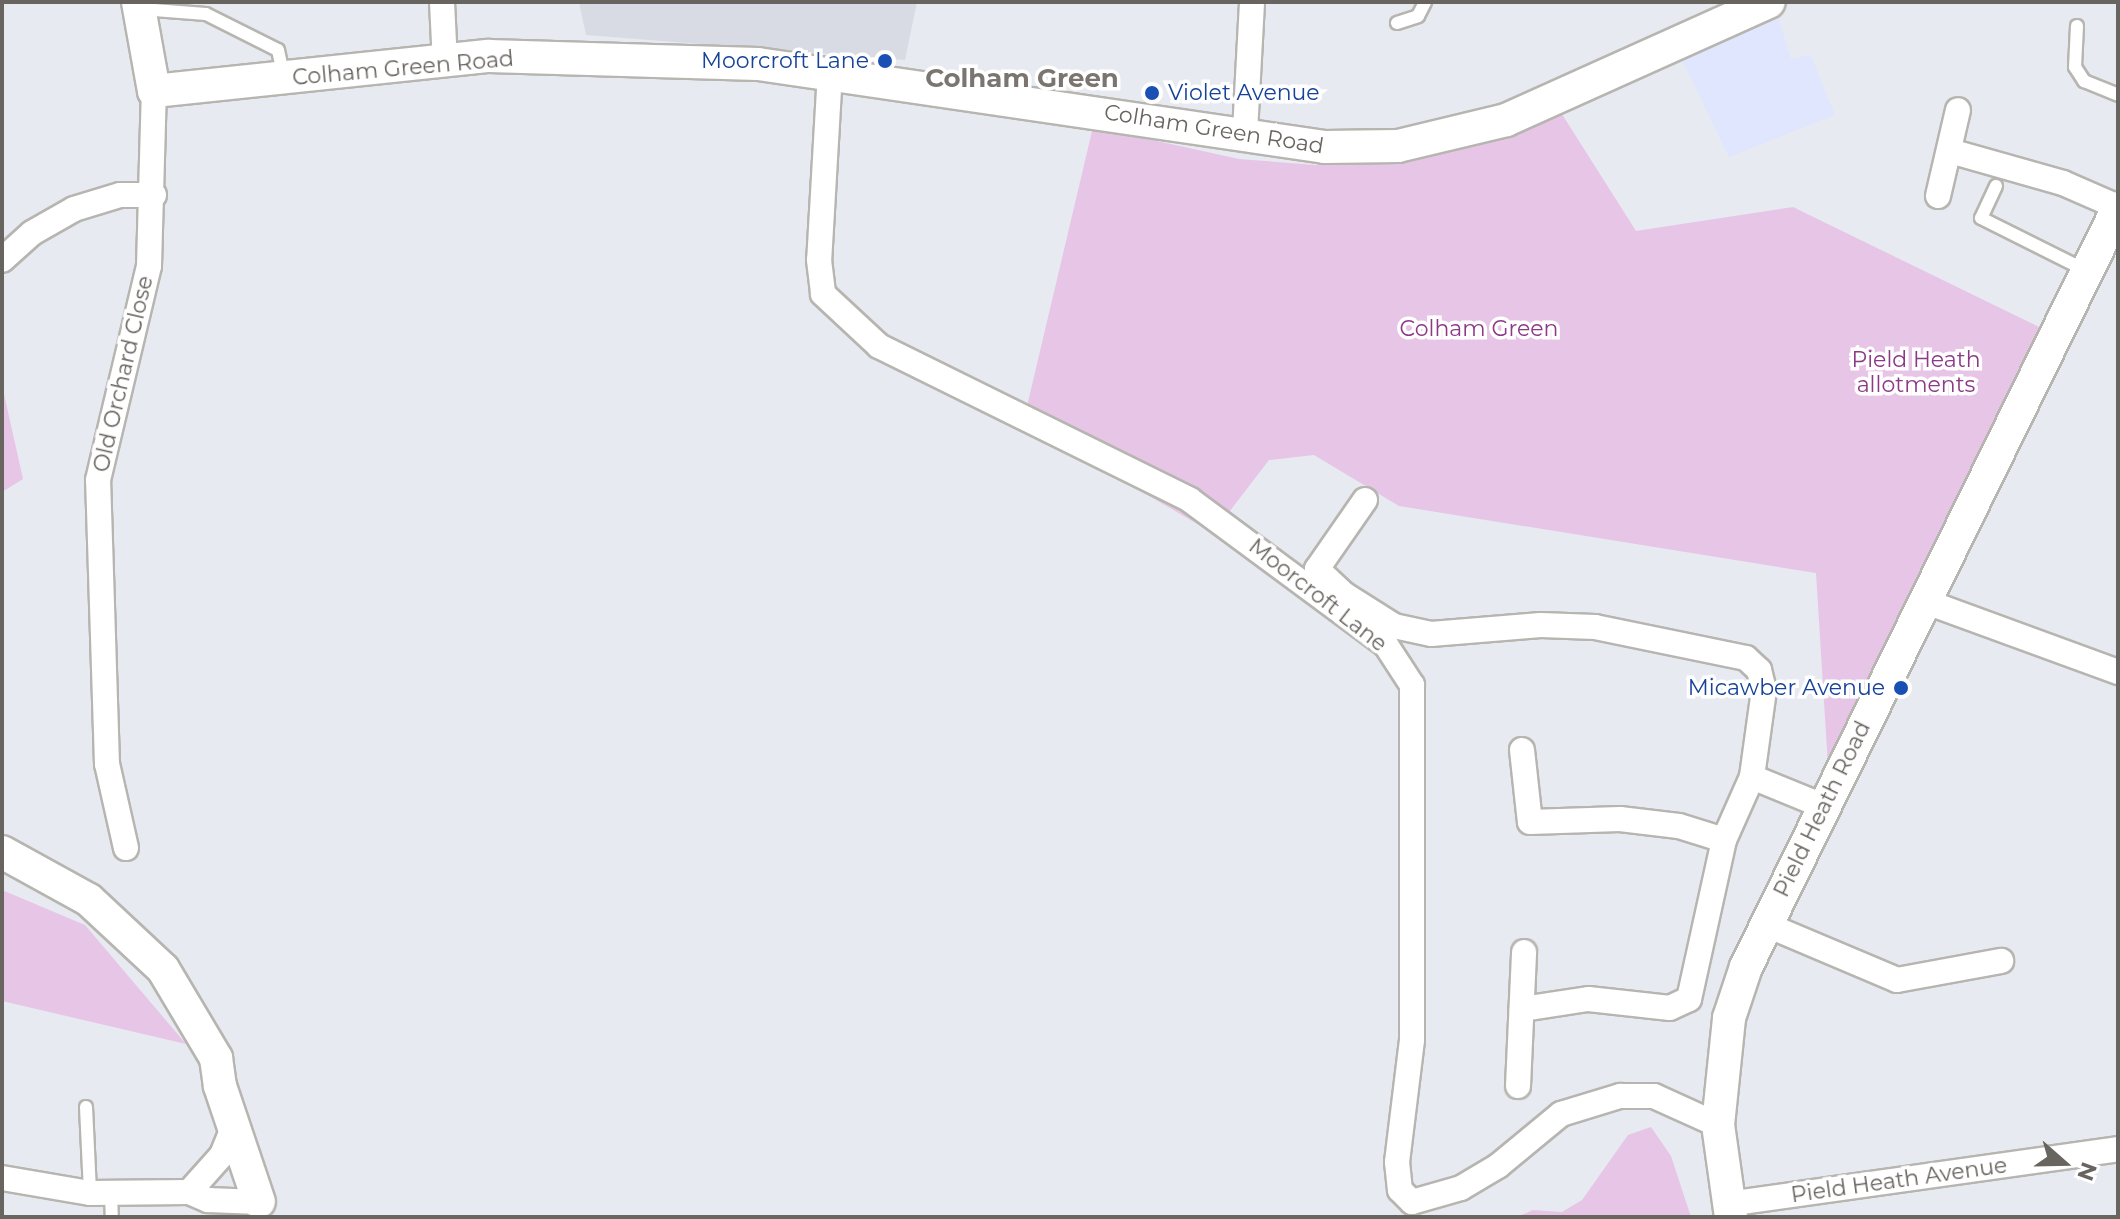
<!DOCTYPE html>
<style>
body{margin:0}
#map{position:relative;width:2120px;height:1219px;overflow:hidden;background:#e8eaf1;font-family:Montserrat,sans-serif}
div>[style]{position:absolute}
.commercial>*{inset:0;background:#e0e6fd}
.education>*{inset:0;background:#d9dbe4}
.green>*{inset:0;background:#e7c5e6}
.roads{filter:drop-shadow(2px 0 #b7b5b0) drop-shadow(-2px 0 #b7b5b0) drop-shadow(0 2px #b7b5b0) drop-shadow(0 -2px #b7b5b0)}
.lane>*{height:12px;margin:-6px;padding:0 6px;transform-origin:6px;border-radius:6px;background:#fff}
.street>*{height:24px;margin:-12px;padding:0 12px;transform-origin:12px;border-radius:12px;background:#fff}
.secondary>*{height:32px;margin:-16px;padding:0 16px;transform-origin:16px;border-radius:16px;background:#fff}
.dots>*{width:22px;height:22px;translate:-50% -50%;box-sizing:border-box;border:4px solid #fff;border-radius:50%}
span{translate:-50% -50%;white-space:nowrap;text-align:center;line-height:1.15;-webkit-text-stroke:7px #fff;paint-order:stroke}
.transit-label{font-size:22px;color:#164399}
.right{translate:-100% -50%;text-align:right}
.left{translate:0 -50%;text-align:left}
.street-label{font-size:22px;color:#68645f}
.park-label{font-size:22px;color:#8c3986}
.quarter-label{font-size:26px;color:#7a7570;font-weight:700}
.frame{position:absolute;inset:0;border:4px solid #68645f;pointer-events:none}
.north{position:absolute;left:2024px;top:1123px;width:80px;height:80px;-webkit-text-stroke:6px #fff;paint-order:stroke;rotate:110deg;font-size:22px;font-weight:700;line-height:32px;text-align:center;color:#68645f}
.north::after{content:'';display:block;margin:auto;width:28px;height:36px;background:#68645f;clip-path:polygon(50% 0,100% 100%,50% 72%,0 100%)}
</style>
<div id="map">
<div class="commercial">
<div style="clip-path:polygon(1774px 3px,1791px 59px,1811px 55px,1835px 115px,1729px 157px,1677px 50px)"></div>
</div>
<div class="education">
<div style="clip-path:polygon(579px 2px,917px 2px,905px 60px,586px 35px)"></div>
</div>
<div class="green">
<div style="clip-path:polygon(1560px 111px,1636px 231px,1793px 207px,2041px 328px,1828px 766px,1816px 573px,1399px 506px,1314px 455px,1269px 460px,1213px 533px,1023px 423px,1093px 127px,1239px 159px,1315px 165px,1431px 150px)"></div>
<div style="clip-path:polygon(2px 385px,23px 479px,2px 492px)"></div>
<div style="clip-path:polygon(2px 890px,85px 925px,186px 1044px,2px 1001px)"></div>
<div style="clip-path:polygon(1651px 1127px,1671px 1156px,1691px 1217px,1517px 1217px,1533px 1210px,1562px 1212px,1582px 1200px,1628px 1135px)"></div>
</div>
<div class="roads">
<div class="lane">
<div style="left:141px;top:9px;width:65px;rotate:4.4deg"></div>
<div style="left:206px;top:14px;width:80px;rotate:26.6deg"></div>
<div style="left:278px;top:50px;width:29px;rotate:78deg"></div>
<div style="left:1397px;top:23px;width:22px;rotate:-18deg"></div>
<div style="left:1418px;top:16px;width:16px;rotate:-63deg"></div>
<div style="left:2077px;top:26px;width:41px;rotate:92.8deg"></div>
<div style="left:2075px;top:67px;width:17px;rotate:57deg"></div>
<div style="left:2084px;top:81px;width:37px;rotate:22deg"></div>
<div style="left:1996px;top:186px;width:35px;rotate:115deg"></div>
<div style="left:1981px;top:218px;width:116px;rotate:26.6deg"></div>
<div style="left:86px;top:1107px;width:86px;rotate:87.3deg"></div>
<div style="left:111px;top:1194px;width:23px;rotate:88deg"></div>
</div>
<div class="street">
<div style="left:442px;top:2px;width:62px;rotate:87.2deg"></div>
<div style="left:830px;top:72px;width:188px;rotate:93.3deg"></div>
<div style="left:819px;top:260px;width:34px;rotate:83deg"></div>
<div style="left:823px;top:294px;width:76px;rotate:42.9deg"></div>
<div style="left:879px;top:346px;width:347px;rotate:26.3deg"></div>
<div style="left:1190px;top:500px;width:244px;rotate:36.5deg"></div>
<div style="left:1386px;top:645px;width:48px;rotate:57deg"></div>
<div style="left:1412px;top:685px;width:355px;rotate:90deg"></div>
<div style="left:1412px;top:1040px;width:123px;rotate:97deg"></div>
<div style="left:1397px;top:1162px;width:28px;rotate:84deg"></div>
<div style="left:1400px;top:1190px;width:17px;rotate:45deg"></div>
<div style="left:1412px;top:1202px;width:51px;rotate:-15.9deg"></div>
<div style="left:1461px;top:1188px;width:43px;rotate:-30.7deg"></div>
<div style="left:1498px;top:1166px;width:82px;rotate:-39.5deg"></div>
<div style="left:1561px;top:1114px;width:62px;rotate:-17deg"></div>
<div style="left:1620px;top:1096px;width:34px"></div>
<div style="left:1654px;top:1096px;width:70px;rotate:24.4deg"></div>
<div style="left:1245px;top:132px;width:130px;rotate:-86.9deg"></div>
<div style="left:1950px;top:151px;width:117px;rotate:15.8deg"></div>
<div style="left:2063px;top:183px;width:60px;rotate:23.6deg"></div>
<div style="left:1938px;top:196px;width:88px;rotate:-76.9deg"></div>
<div style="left:2px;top:260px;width:40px;rotate:-42deg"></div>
<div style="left:32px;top:233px;width:48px;rotate:-29.7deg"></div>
<div style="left:74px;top:209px;width:48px;rotate:-16.9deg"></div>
<div style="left:120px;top:195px;width:34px"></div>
<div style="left:1365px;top:500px;width:84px;rotate:124.8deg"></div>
<div style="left:1317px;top:569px;width:38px;rotate:43deg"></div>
<div style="left:1345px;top:595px;width:58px;rotate:32.3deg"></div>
<div style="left:1394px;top:626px;width:38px;rotate:12deg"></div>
<div style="left:1431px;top:634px;width:110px;rotate:-4.7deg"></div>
<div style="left:1541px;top:625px;width:54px;rotate:2.1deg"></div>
<div style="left:1595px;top:627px;width:154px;rotate:11.6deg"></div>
<div style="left:1746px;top:658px;width:18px;rotate:43deg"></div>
<div style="left:1759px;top:670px;width:21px;rotate:76deg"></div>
<div style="left:1764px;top:690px;width:88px;rotate:97.9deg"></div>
<div style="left:1752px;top:777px;width:69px;rotate:114deg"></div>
<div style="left:1724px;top:840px;width:163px;rotate:102.4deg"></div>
<div style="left:1689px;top:999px;width:21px;rotate:155deg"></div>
<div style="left:1670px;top:1008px;width:82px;rotate:-173.7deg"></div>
<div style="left:1588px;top:999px;width:67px;rotate:171.4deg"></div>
<div style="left:1924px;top:601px;width:207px;rotate:20.1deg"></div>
<div style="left:1522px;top:750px;width:72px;rotate:83.7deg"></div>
<div style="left:1530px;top:822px;width:90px;rotate:-1.9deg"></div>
<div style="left:1620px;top:819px;width:59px;rotate:6.8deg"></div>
<div style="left:1679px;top:826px;width:47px;rotate:17.3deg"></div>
<div style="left:1752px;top:777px;width:77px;rotate:22.2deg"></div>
<div style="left:126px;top:848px;width:86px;rotate:-102.7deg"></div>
<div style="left:107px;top:764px;width:284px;rotate:-91.8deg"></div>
<div style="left:98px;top:480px;width:220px;rotate:-76.6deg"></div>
<div style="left:149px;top:266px;width:175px;rotate:-88.4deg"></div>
<div style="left:1767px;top:925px;width:141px;rotate:22.9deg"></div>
<div style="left:1897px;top:980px;width:106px;rotate:-10.4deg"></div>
<div style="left:1518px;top:1086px;width:134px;rotate:-87.4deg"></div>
<div style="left:2px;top:1178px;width:89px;rotate:9.7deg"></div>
<div style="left:90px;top:1193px;width:99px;rotate:-0.6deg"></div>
<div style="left:189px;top:1192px;width:21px;rotate:23deg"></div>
<div style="left:208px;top:1200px;width:51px;rotate:2.2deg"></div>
<div style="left:189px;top:1192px;width:50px;rotate:-48.3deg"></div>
<div style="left:222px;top:1155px;width:32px;rotate:-68deg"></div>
<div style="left:1728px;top:1204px;width:394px;rotate:-8deg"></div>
</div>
<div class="secondary">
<div style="left:138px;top:2px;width:90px;rotate:79.8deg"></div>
<div style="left:154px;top:91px;width:337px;rotate:-6deg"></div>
<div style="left:489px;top:56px;width:269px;rotate:1.7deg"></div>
<div style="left:758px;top:64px;width:573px;rotate:8.33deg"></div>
<div style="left:1325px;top:147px;width:73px;rotate:-0.8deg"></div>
<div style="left:1398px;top:146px;width:111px;rotate:-13.5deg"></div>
<div style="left:1506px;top:120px;width:288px;rotate:-24.2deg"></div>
<div style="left:2px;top:852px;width:99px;rotate:28.9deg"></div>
<div style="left:89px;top:900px;width:101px;rotate:43deg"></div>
<div style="left:163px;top:969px;width:104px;rotate:59.2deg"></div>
<div style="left:216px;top:1058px;width:28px;rotate:82deg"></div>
<div style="left:220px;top:1086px;width:122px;rotate:71.4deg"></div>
<div style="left:1731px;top:1217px;width:93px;rotate:-98deg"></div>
<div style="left:1718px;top:1125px;width:108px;rotate:-84.1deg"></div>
<div style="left:1729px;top:1018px;width:54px;rotate:-71.6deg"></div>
<div style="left:1746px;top:967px;width:845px;rotate:-63.89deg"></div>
</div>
</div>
<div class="dots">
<div style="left:885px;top:61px;background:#1a4fb4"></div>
<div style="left:1152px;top:93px;background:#1a4fb4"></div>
<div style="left:1901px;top:688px;background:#1a4fb4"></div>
</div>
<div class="transit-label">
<span class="right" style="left:869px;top:61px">Moorcroft Lane</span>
<span class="left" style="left:1168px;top:93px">Violet Avenue</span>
<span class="right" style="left:1885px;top:688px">Micawber Avenue</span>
</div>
<div class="street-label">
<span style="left:403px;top:68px;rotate:-5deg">Colham Green Road</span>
<span style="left:1214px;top:129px;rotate:9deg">Colham Green Road</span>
<span style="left:123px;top:374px;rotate:-77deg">Old Orchard Close</span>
<span style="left:1318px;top:595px;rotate:38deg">Moorcroft Lane</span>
<span style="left:1822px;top:809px;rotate:-64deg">Pield Heath Road</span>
<span style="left:1899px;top:1180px;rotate:-8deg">Pield Heath Avenue</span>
</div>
<div class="park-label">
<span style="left:1479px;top:329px">Colham Green</span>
<span style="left:1916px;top:372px">Pield Heath<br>allotments</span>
</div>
<div class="quarter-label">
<span style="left:1022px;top:79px">Colham Green</span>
</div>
<div class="frame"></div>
<div class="north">N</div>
</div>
